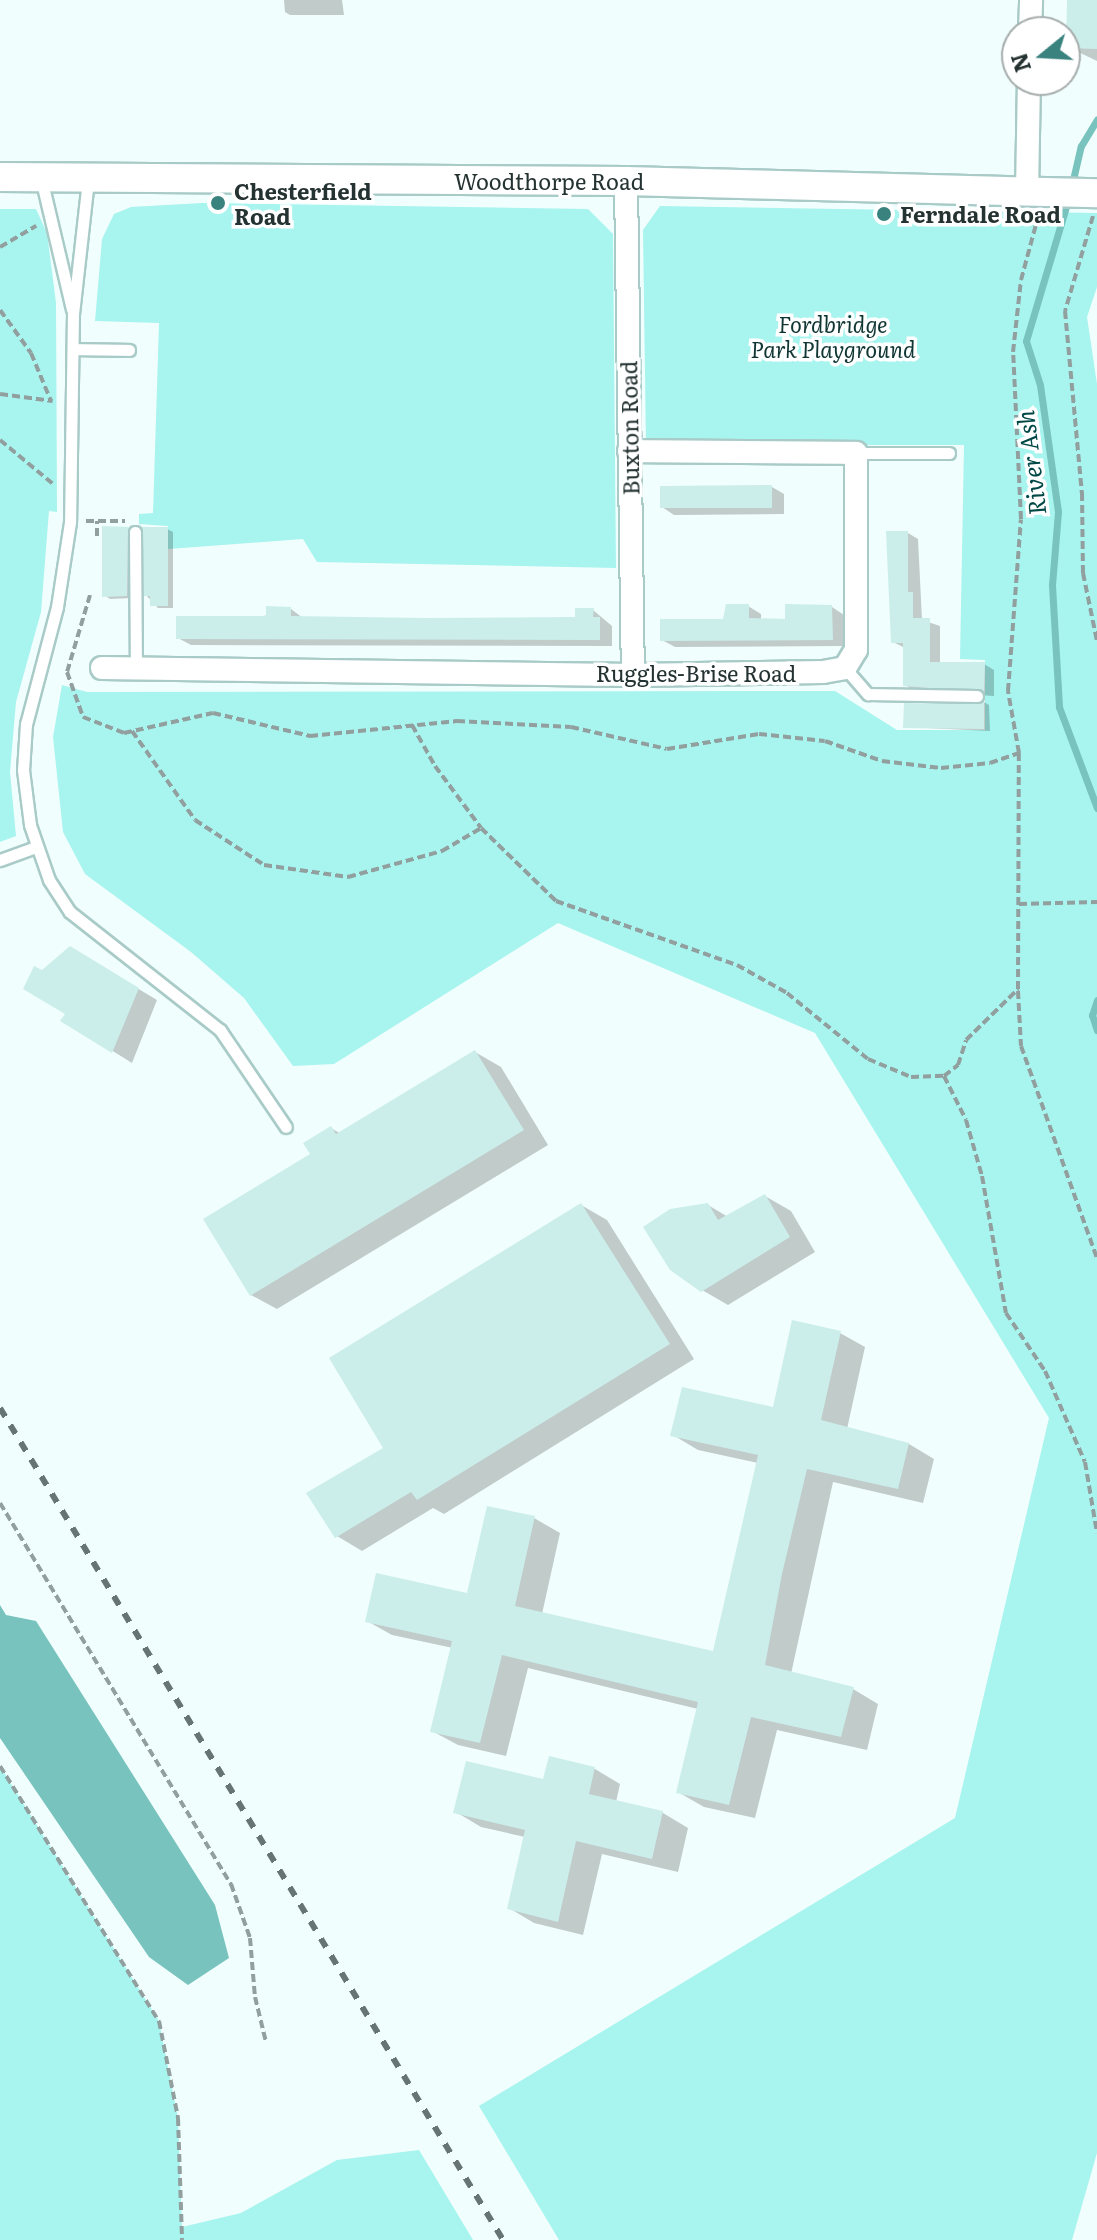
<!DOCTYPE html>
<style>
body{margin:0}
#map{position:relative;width:1097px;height:2240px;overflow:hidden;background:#f0fefd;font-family:Literata,serif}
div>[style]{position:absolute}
.green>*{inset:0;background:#a8f4ef}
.water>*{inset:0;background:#78c3be}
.shadow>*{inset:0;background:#0003}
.stream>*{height:7px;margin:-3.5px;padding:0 3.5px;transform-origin:3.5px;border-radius:3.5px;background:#78c3be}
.building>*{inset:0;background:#cbeeeb}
.path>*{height:4px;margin-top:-2px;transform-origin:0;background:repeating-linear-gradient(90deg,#919f9e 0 8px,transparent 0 12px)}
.roads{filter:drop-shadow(2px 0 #a9cbc8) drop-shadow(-2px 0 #a9cbc8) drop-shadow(0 2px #a9cbc8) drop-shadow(0 -2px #a9cbc8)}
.service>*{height:11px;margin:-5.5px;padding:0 5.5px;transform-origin:5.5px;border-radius:5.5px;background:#fff}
.minor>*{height:22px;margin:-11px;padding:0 11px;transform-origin:11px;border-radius:11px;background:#fff}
.tertiary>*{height:28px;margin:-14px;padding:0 14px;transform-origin:14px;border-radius:14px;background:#fff}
.rail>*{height:6px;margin-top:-3px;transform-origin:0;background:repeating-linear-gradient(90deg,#667473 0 10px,transparent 0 20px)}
.dots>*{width:22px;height:22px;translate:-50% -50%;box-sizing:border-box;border:4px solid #fff;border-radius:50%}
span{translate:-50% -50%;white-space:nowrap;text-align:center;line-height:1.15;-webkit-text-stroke:7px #fff;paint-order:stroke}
.street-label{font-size:22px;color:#243231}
.poi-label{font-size:22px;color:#243231;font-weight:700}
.left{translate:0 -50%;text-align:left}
.park-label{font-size:22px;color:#103634;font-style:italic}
.water-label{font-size:24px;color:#004845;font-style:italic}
.north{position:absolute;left:1001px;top:16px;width:80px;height:80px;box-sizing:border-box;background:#fff;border:2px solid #a7adad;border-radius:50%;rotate:252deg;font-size:22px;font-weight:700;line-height:32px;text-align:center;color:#243231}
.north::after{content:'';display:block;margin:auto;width:28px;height:36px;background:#3a827e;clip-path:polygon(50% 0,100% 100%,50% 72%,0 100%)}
</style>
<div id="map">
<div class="green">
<div style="clip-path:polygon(202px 203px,588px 209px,613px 234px,616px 568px,317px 562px,303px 539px,168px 549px,168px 526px,139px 524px,139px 514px,153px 513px,159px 323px,95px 321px,102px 239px,114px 214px,131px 207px)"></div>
<div style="clip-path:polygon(660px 206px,1097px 213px,1097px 287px,1087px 317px,1097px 384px,1097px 2153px,1072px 2240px,559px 2240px,479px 2106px,955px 1818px,1049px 1418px,815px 1033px,558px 923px,334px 1064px,293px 1066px,244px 998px,191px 952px,85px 874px,63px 832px,53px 737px,62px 685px,87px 692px,835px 691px,897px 730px,985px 730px,985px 660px,960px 659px,964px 445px,646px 445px,643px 230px)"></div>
<div style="clip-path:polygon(0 209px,36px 209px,47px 233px,56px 303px,57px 512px,49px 511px,41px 612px,16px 702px,10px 772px,16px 836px,0 842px)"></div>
<div style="clip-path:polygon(0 1766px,159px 2021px,178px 2118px,182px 2227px,241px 2213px,337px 2160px,419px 2150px,473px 2240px,0 2240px)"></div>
</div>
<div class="water">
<div style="clip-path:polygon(0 1605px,6px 1615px,36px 1621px,215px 1905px,229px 1958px,188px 1985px,149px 1957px,0 1738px)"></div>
</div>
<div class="shadow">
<div style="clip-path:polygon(284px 0,342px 0,344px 15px,290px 15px,285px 12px)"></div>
<div style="clip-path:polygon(1069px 0,1097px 0,1097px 61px,1068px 47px)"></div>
<div style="clip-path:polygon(772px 487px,784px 494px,784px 514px,674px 515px,662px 507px)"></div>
<div style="clip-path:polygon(128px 529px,133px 532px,132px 598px,110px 599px,104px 595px)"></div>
<div style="clip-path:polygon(167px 529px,173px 532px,173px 608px,158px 608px,146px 595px)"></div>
<div style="clip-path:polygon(908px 533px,918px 539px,922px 620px,940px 626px,940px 664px,984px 664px,994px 670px,994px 696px,916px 691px,905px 685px,905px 648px,893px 642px)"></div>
<div style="clip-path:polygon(748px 606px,761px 614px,761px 620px,787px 621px,832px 607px,844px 615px,845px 646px,675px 647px,662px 640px,725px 621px)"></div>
<div style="clip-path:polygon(291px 609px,303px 618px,577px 619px,593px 610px,612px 626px,612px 646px,191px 645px,178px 638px)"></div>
<div style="clip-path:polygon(984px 702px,989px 705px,990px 731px,905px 727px)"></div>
<div style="clip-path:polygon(70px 948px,157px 1000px,132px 1063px,63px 1020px,68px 1014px,42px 972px)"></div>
<div style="clip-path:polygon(475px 1052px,501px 1067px,548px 1145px,277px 1309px,251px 1295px,331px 1128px,341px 1134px)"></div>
<div style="clip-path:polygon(765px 1196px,791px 1211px,815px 1252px,728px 1305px,702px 1290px,708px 1205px,728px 1217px)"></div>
<div style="clip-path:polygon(581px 1205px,607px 1220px,694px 1359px,444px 1514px,433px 1508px,362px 1551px,337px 1536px,385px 1448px)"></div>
<div style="clip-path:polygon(840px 1333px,865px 1347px,847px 1429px,909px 1444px,934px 1459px,923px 1503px,833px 1482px,791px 1674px,853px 1689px,878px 1704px,867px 1750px,777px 1730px,755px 1818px,704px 1807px,678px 1792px,698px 1709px,528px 1668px,506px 1756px,458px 1745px,432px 1731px,453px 1648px,392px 1635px,367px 1621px,468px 1595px,534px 1518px,560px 1533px,542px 1614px,715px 1653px,758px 1463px,698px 1450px,673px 1435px,774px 1409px)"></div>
<div style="clip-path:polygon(550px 1759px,595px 1769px,620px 1784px,616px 1802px,663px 1813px,688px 1828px,678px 1872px,602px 1854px,583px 1935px,534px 1923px,509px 1908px,525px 1837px,481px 1827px,456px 1812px,545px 1782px)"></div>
</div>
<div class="stream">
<div style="left:1072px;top:184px;width:39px;rotate:-77deg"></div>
<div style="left:1081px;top:146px;width:31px;rotate:-59deg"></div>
<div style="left:1068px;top:200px;width:147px;rotate:106.6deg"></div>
<div style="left:1026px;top:341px;width:46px;rotate:72.3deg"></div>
<div style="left:1040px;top:385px;width:128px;rotate:81.9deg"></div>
<div style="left:1058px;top:512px;width:73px;rotate:94.7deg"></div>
<div style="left:1052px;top:585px;width:122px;rotate:86.7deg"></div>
<div style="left:1059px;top:707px;width:108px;rotate:69.4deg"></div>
<div style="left:1097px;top:1000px;width:16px;rotate:108deg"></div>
<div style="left:1092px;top:1015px;width:16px;rotate:72deg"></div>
</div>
<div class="building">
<div style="clip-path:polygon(1067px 0,1097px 0,1097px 49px,1066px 48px)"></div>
<div style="clip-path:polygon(772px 485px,772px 508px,660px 508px,660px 486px)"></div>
<div style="clip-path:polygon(102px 526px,128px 527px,127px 596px,102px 597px)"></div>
<div style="clip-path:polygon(142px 527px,168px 527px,168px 606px,150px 606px,150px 596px,144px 596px)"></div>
<div style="clip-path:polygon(886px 531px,908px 531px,908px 592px,913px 592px,913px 618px,930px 618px,930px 662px,985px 662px,984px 692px,903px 686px,903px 643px,891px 643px)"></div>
<div style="clip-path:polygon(726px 604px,749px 604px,749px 618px,785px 619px,785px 604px,832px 605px,833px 640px,660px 641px,660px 619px,723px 619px)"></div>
<div style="clip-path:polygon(266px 606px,291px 607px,291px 616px,425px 618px,575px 617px,575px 608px,594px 608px,593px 617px,600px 617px,600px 640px,176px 639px,176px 616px,266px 616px)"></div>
<div style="clip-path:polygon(984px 700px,984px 729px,903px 728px,904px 703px,977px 704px)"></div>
<div style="clip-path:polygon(70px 946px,139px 988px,112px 1053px,60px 1021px,65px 1014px,23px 989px,34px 966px,42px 970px)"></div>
<div style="clip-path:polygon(475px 1050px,524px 1130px,250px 1296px,203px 1219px,310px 1154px,303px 1143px,331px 1126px,336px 1134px)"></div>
<div style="clip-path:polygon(765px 1194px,790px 1237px,701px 1292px,670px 1270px,643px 1227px,670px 1209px,708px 1203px,718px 1220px)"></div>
<div style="clip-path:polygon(581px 1203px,670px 1344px,417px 1500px,411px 1492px,335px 1538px,306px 1493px,383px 1448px,329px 1358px)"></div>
<div style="clip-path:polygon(792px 1320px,841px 1331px,821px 1420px,909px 1443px,898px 1489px,807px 1469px,782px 1574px,765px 1665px,854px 1687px,841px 1737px,751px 1717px,729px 1805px,676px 1793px,698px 1702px,502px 1655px,480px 1743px,430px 1732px,452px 1641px,365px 1622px,376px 1573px,467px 1593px,487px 1506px,535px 1516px,515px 1606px,713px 1651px,758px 1455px,670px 1436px,682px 1387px,773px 1407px)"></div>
<div style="clip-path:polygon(549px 1756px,595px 1767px,589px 1794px,663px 1811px,652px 1859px,576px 1841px,558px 1922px,507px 1909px,525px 1830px,453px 1813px,466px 1761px,543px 1779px)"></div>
</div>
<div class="path">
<div style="left:1093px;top:216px;width:99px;rotate:106.4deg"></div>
<div style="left:1065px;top:311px;width:183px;rotate:84.7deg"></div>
<div style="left:1082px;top:493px;width:80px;rotate:89.3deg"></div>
<div style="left:1083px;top:573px;width:69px;rotate:78.4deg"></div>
<div style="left:0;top:247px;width:42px;rotate:-30.3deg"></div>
<div style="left:0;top:310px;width:53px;rotate:54.2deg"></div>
<div style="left:31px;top:353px;width:52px;rotate:67.4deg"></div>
<div style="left:0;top:394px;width:53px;rotate:7.5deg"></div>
<div style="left:0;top:440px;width:69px;rotate:39.7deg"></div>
<div style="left:86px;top:521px;width:39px"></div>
<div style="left:97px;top:536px;width:15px;rotate:-90deg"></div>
<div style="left:90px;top:595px;width:80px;rotate:106.6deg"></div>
<div style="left:67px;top:672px;width:48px;rotate:70.4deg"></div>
<div style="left:83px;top:717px;width:44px;rotate:21.3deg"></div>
<div style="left:124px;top:733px;width:91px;rotate:-12.7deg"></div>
<div style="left:213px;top:713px;width:100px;rotate:13.3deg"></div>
<div style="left:310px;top:736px;width:148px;rotate:-5.8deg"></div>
<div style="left:457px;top:721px;width:114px;rotate:3deg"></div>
<div style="left:571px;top:727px;width:98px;rotate:12.9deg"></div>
<div style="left:667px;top:749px;width:93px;rotate:-9.3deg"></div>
<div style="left:759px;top:734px;width:66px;rotate:6.1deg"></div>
<div style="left:825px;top:741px;width:60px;rotate:19.3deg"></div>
<div style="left:882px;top:761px;width:59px;rotate:6.8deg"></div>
<div style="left:941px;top:768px;width:49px;rotate:-5.8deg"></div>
<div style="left:990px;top:763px;width:31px;rotate:-19deg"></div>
<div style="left:412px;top:725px;width:47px;rotate:60.7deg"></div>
<div style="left:435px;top:766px;width:77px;rotate:53.4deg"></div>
<div style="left:481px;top:828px;width:105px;rotate:44.2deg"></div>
<div style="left:556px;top:901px;width:192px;rotate:19.5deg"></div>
<div style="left:737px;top:965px;width:57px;rotate:29.2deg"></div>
<div style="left:787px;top:993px;width:104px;rotate:39.2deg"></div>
<div style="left:868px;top:1059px;width:47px;rotate:22.7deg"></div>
<div style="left:911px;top:1077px;width:33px;rotate:-2deg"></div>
<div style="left:944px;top:1076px;width:18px;rotate:-38deg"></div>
<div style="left:958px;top:1065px;width:26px;rotate:-72deg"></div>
<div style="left:966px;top:1040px;width:73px;rotate:-44.4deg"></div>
<div style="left:1018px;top:989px;width:236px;rotate:-89.8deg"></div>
<div style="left:1019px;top:753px;width:63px;rotate:-100.1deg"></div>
<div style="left:1008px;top:691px;width:172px;rotate:-85.7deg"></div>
<div style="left:1021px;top:519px;width:167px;rotate:-92.7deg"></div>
<div style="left:1013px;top:352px;width:72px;rotate:-83.7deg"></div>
<div style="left:1021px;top:280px;width:65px;rotate:-74.9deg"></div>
<div style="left:132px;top:731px;width:109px;rotate:54.7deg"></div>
<div style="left:195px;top:820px;width:82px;rotate:33.1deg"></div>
<div style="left:264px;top:865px;width:85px;rotate:8.1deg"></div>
<div style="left:348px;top:877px;width:98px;rotate:-15.5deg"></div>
<div style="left:442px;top:851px;width:45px;rotate:-30.5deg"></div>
<div style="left:1019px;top:904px;width:78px;rotate:-1.5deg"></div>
<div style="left:1018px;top:991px;width:55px;rotate:86.9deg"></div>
<div style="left:1021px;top:1046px;width:225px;rotate:70.3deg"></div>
<div style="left:944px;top:1076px;width:49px;rotate:63.4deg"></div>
<div style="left:966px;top:1120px;width:58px;rotate:74.1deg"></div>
<div style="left:982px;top:1176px;width:139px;rotate:80.1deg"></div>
<div style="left:1006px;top:1313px;width:70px;rotate:56.1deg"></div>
<div style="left:1045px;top:1371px;width:99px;rotate:66.3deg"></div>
<div style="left:1085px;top:1462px;width:72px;rotate:80.4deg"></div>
<div style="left:0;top:1503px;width:446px;rotate:58.8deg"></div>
<div style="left:231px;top:1884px;width:57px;rotate:70.6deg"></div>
<div style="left:250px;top:1938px;width:59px;rotate:85.2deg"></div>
<div style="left:255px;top:1997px;width:46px;rotate:76.3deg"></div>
<div style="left:0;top:1766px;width:301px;rotate:58.1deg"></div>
<div style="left:159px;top:2021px;width:99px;rotate:78.9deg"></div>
<div style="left:178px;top:2118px;width:122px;rotate:88.1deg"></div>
</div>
<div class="roads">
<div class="service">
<div style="left:41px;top:178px;width:135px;rotate:76.7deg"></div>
<div style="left:88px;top:180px;width:134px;rotate:96.4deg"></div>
<div style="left:73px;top:313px;width:209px;rotate:90.8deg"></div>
<div style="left:70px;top:522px;width:86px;rotate:98.7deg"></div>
<div style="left:57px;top:607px;width:121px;rotate:104.8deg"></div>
<div style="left:26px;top:724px;width:46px;rotate:93.7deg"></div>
<div style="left:23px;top:770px;width:55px;rotate:82.7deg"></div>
<div style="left:30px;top:825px;width:58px;rotate:70.9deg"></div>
<div style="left:49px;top:880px;width:38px;rotate:57deg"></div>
<div style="left:70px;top:912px;width:191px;rotate:38.2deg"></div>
<div style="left:220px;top:1030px;width:117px;rotate:55.8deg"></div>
<div style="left:73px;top:349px;width:56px;rotate:1deg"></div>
<div style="left:856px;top:453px;width:93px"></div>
<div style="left:135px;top:532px;width:136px;rotate:89.6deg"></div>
<div style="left:845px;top:668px;width:35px;rotate:49deg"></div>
<div style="left:868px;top:694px;width:109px;rotate:1.1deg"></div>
<div style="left:0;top:860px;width:38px;rotate:-20deg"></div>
</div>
<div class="minor">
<div style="left:1030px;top:32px;width:32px;rotate:-88deg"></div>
<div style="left:626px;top:181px;width:494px;rotate:89.2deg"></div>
<div style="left:1027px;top:193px;width:113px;rotate:-89deg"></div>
<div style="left:102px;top:668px;width:531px;rotate:0.76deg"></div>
<div style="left:633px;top:675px;width:190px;rotate:-0.9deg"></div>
<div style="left:823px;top:672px;width:22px;rotate:-10deg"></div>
<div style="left:845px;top:668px;width:21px;rotate:-59deg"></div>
<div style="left:856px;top:650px;width:197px;rotate:-90deg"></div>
<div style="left:856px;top:453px;width:227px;rotate:-179.5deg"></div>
</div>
<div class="tertiary">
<div style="left:0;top:177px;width:626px;rotate:0.37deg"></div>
<div style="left:626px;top:181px;width:471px;rotate:1.5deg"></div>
</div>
</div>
<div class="rail">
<div style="left:0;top:1408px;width:972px;rotate:58.84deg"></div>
</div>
<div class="dots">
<div style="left:218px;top:203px;background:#3a827e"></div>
<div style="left:884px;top:214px;background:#3a827e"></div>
</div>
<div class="street-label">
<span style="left:549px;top:181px">Woodthorpe Road</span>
<span style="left:629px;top:428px;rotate:-91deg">Buxton Road</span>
<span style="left:696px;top:673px">Ruggles-Brise Road</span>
</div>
<div class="poi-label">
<span class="left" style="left:234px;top:203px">Chesterfield<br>Road</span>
<span class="left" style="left:900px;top:214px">Ferndale Road</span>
</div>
<div class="park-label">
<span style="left:833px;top:336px">Fordbridge<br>Park Playground</span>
</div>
<div class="water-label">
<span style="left:1030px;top:463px;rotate:-97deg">River Ash</span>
</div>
<div class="north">N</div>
</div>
